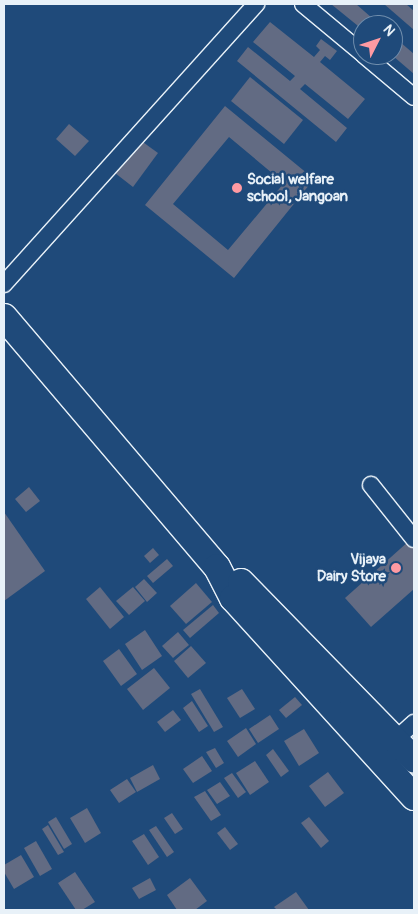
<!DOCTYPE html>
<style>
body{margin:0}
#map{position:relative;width:418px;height:914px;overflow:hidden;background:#1f4a7a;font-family:Pangolin,sans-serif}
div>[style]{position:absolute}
.building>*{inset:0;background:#626b83}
.roads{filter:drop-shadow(1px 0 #e8f1f8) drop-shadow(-1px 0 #e8f1f8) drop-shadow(0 1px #e8f1f8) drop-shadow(0 -1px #e8f1f8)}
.minor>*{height:16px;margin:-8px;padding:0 8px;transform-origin:8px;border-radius:8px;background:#1f4a7a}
.primary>*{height:26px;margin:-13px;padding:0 13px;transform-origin:13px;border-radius:13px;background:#1f4a7a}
.dots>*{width:14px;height:14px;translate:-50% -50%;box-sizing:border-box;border:2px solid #1f4a7a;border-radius:50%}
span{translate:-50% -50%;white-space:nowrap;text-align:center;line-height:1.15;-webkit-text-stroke:5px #1f4a7a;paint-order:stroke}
.poi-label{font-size:15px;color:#e8f1f8;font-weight:700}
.left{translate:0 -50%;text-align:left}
.right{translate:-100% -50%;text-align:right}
.frame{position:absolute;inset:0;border:5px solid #e8f1f8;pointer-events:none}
.north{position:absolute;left:353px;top:15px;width:50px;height:50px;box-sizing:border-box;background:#1f4a7a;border:1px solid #6f8dac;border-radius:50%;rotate:49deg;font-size:14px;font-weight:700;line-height:20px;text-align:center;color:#e8f1f8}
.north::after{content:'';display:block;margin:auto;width:18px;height:22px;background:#ff9aa2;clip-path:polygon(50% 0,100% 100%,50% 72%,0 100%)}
</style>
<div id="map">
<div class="building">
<div style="clip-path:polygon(331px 4px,356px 4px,380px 25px,363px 25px,363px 30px)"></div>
<div style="clip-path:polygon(384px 4px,406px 4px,414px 11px,414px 30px)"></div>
<div style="clip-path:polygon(270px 22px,314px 57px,320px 50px,316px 46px,321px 39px,337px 51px,330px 60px,325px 56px,320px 62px,365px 99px,348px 119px,305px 84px,300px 89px,347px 128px,336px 142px,237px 61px,248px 47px,290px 81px,295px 76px,253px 42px)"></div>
<div style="clip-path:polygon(393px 36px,414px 54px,414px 74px,393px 56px)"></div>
<div style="clip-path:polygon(250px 77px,303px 120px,284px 144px,231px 101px)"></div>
<div style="clip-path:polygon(evenodd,225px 106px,314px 179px,234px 278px,145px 205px,225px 106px,229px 137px,284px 183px,228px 250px,173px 204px,229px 137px)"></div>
<div style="clip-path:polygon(69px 124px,89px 141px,75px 156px,56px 139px)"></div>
<div style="clip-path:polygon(140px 140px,158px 153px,133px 187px,115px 173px)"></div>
<div style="clip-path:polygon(29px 487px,40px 501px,26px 512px,15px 499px)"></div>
<div style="clip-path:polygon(4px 512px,45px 571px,4px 601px)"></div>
<div style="clip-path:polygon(409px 541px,414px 547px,414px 589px,371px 627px,345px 598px)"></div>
<div style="clip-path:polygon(153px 548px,159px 555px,150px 563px,144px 556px)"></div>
<div style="clip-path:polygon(167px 559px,173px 566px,153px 583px,147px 576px)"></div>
<div style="clip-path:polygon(144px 579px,157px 593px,147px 602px,135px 587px)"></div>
<div style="clip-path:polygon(196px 583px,212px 602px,186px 624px,170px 606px)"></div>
<div style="clip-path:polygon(100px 587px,124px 617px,110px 629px,86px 599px)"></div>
<div style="clip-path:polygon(133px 587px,145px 601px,129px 615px,116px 601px)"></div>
<div style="clip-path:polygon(213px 605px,219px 613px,190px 638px,183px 630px)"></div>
<div style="clip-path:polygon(145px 630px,162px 656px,142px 670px,125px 644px)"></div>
<div style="clip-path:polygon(178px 632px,189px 645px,173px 658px,162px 646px)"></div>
<div style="clip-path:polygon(191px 646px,206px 663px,188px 678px,174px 661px)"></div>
<div style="clip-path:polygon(119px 649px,137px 674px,121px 686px,103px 661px)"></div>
<div style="clip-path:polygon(154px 668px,170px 688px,143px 710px,127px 689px)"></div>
<div style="clip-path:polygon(200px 689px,223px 727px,214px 732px,191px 694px)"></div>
<div style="clip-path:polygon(242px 689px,255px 709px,240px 718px,227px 698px)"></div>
<div style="clip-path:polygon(295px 697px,302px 705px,286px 718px,279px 710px)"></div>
<div style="clip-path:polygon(192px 701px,208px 726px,199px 732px,183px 708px)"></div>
<div style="clip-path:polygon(173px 710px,181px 720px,165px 732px,157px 722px)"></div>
<div style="clip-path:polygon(270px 715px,279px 729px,258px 743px,249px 729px)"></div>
<div style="clip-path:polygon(246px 728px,256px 744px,238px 757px,227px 741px)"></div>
<div style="clip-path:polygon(304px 729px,319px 753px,299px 766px,284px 741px)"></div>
<div style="clip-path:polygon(215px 748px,224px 763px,216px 768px,206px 752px)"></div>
<div style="clip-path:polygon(273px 749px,289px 771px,281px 777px,266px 755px)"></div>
<div style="clip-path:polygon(202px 756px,212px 771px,193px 783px,183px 769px)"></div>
<div style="clip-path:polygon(255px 761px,269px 782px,250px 795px,236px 773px)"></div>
<div style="clip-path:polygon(153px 765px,160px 779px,137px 792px,130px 778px)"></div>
<div style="clip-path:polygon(328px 772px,344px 793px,325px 807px,309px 786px)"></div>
<div style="clip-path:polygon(232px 773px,246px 792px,238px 798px,224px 778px)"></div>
<div style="clip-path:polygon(127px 779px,136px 792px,119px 803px,110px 790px)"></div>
<div style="clip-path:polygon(220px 782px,230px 796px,217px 804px,207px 790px)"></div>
<div style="clip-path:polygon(205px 791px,221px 815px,211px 821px,194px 797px)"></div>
<div style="clip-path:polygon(87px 808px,101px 833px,85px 843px,70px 818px)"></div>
<div style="clip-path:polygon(172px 813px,183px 829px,175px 834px,164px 818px)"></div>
<div style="clip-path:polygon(56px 817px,72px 844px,64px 849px,48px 822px)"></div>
<div style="clip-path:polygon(309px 817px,329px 841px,321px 848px,301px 823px)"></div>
<div style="clip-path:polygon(48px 825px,64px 852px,58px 855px,42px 829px)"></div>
<div style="clip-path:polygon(156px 826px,174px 852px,167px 857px,149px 830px)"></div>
<div style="clip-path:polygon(225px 827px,238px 844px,230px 850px,217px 833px)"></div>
<div style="clip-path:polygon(144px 834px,159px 857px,148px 865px,132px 841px)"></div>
<div style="clip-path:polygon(36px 841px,52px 869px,40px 876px,24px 848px)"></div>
<div style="clip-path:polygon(21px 855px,34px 877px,14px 889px,4px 872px,4px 865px)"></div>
<div style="clip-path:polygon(75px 872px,95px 902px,82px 910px,76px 910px,58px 883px)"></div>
<div style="clip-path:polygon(150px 878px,156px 890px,139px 899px,132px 888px)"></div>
<div style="clip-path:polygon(190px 878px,207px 901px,195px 910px,177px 910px,167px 895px)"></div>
<div style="clip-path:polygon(296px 892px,309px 910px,277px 910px,274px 907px)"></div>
</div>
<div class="roads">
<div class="minor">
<div style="left:303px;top:4px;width:78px;rotate:39.8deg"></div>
<div style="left:364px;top:55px;width:65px;rotate:40deg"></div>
<div style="left:4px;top:284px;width:377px;rotate:-48deg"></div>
<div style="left:371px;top:485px;width:69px;rotate:51.5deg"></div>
<div style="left:396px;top:739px;width:24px;rotate:-42deg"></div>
</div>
<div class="primary">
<div style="left:4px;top:317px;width:328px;rotate:49.6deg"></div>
<div style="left:217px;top:567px;width:35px;rotate:63deg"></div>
<div style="left:233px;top:598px;width:269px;rotate:47.7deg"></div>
<div style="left:241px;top:582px;width:248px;rotate:45.7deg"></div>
</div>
</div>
<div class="dots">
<div style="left:237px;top:188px;background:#ff9aa2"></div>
<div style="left:396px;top:568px;background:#ff9aa2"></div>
</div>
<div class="poi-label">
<span class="left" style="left:247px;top:188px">Social welfare<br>school, Jangoan</span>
<span class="right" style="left:386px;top:568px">Vijaya<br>Dairy Store</span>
</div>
<div class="frame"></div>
<div class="north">N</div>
</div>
